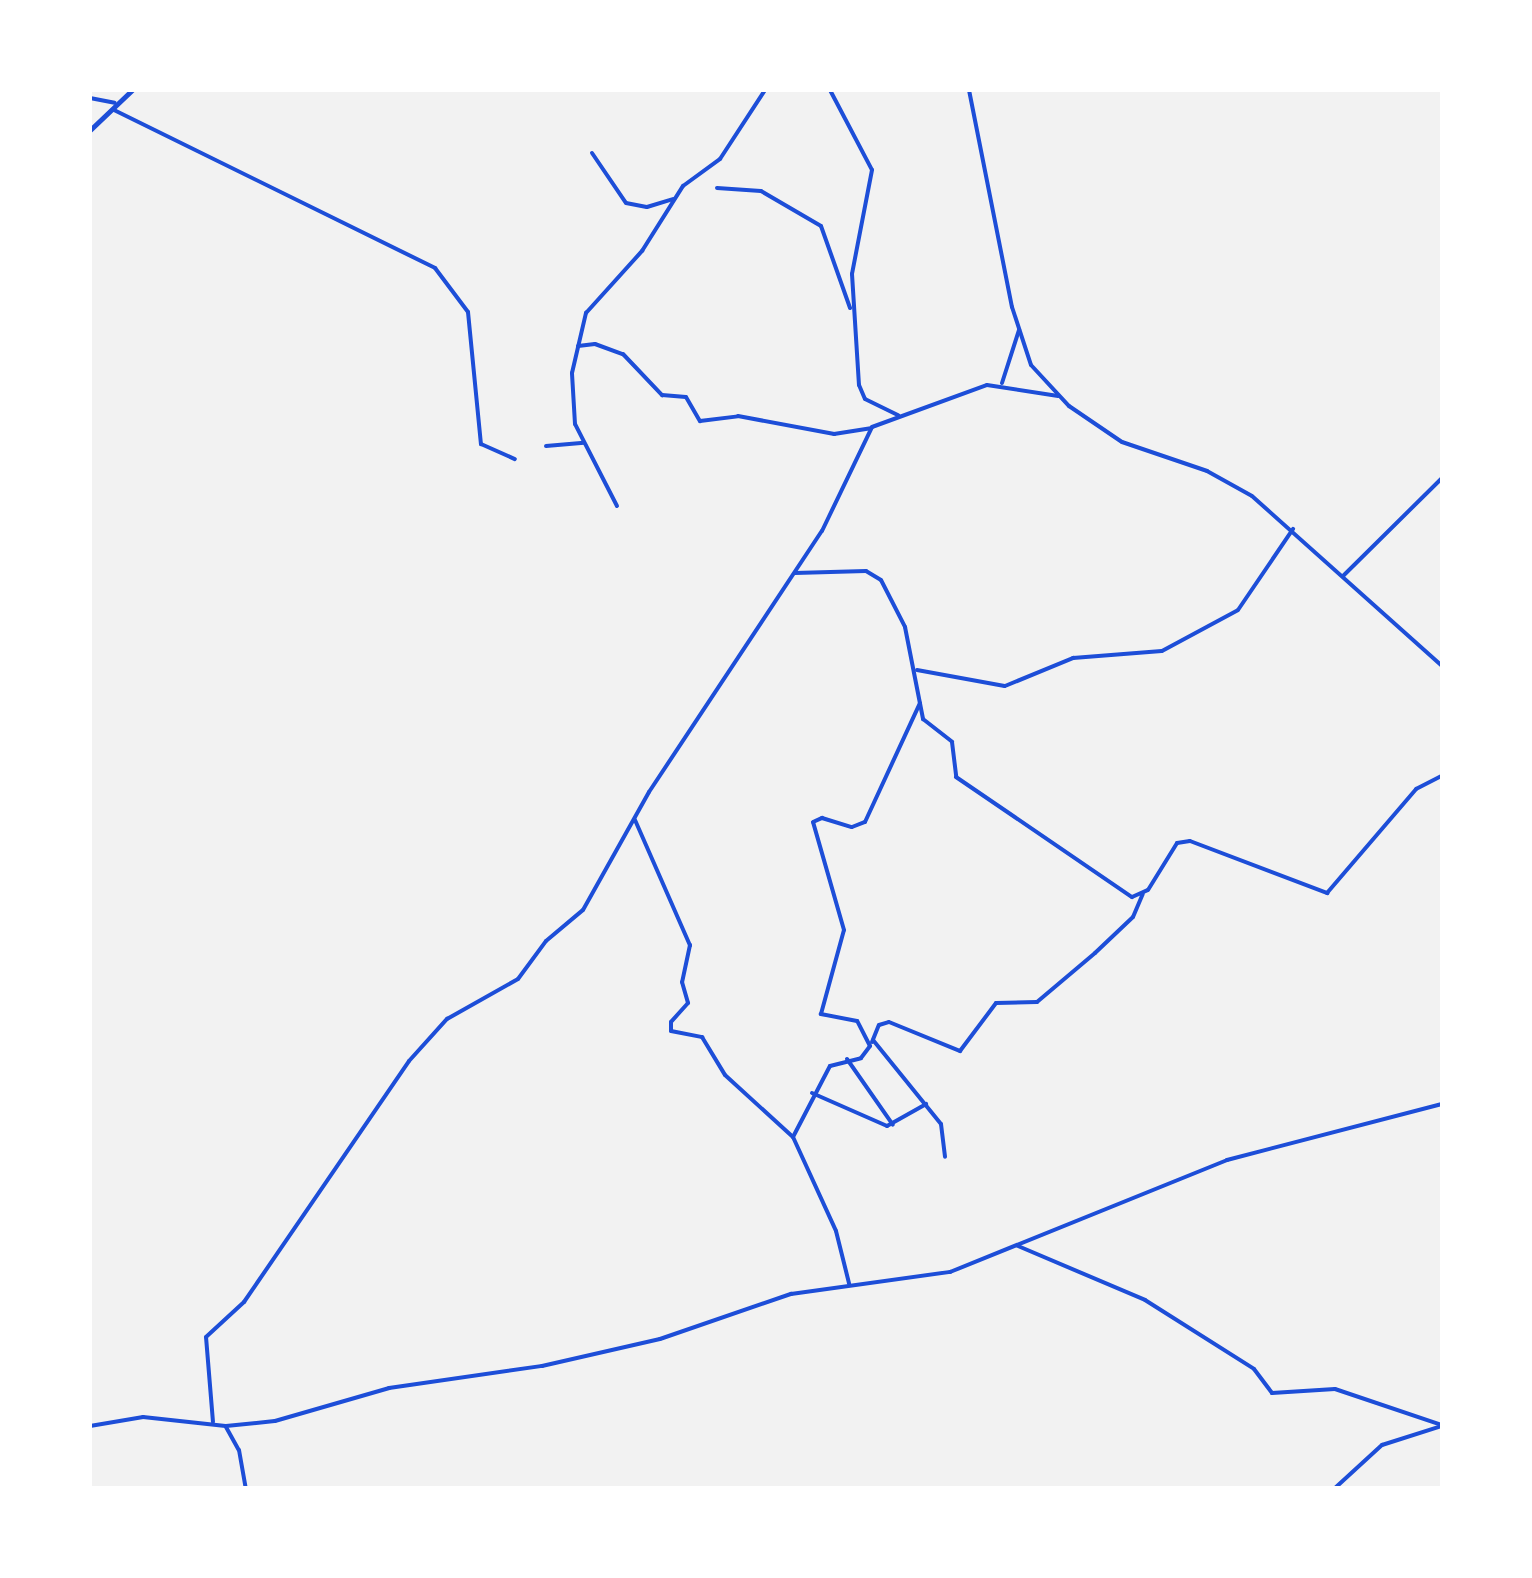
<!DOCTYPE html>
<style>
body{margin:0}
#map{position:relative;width:1532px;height:1578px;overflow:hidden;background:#f2f2f2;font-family:"Asap Condensed",sans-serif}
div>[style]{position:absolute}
.minor>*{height:4px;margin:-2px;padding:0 2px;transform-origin:2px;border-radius:2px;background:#1d4ed8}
.trunk>*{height:5px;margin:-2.5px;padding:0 2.5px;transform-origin:2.5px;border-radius:2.5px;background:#1d4ed8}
span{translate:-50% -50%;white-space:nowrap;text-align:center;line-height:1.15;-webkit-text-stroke:9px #fff;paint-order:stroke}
.frame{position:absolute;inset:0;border:92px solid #fff;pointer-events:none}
</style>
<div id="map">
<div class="minor">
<div style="left:830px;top:90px;width:90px;rotate:62.3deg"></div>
<div style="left:872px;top:170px;width:106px;rotate:100.9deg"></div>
<div style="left:852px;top:274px;width:111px;rotate:86.4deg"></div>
<div style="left:859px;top:385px;width:15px;rotate:67deg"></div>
<div style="left:865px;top:399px;width:37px;rotate:26deg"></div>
<div style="left:969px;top:90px;width:221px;rotate:78.8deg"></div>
<div style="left:1012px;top:307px;width:61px;rotate:71.9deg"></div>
<div style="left:1031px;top:365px;width:56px;rotate:47.2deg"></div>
<div style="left:1069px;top:406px;width:64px;rotate:34.2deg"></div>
<div style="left:1122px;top:442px;width:90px;rotate:18.8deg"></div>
<div style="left:1207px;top:471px;width:51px;rotate:29.1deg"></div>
<div style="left:1252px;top:496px;width:255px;rotate:41.8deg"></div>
<div style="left:90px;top:98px;width:25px;rotate:11deg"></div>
<div style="left:114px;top:110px;width:358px;rotate:26.2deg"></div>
<div style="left:435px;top:268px;width:55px;rotate:53.1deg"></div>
<div style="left:468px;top:312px;width:133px;rotate:84.4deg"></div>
<div style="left:481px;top:444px;width:37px;rotate:24deg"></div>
<div style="left:592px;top:153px;width:60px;rotate:55.8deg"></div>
<div style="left:626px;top:203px;width:21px;rotate:11deg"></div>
<div style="left:647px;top:207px;width:27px;rotate:-17deg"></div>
<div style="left:717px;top:188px;width:44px;rotate:3.9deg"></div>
<div style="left:761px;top:191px;width:69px;rotate:30.3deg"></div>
<div style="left:821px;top:226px;width:87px;rotate:70.5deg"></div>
<div style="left:578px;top:346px;width:17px;rotate:-7deg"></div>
<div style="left:595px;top:344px;width:30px;rotate:20deg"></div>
<div style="left:623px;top:354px;width:57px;rotate:46.4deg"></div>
<div style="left:662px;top:395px;width:24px;rotate:5deg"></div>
<div style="left:686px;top:397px;width:28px;rotate:60deg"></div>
<div style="left:700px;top:421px;width:38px;rotate:-7deg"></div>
<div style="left:738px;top:416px;width:98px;rotate:10.6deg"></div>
<div style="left:834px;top:434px;width:37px;rotate:-9deg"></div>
<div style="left:1002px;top:383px;width:56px;rotate:-72.2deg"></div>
<div style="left:546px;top:446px;width:38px;rotate:-5deg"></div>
<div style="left:617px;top:506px;width:92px;rotate:-117.1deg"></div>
<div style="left:575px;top:424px;width:51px;rotate:-93.4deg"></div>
<div style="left:572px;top:373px;width:62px;rotate:-76.9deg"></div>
<div style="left:586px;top:313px;width:84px;rotate:-47.9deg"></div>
<div style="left:642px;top:251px;width:77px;rotate:-57.8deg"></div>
<div style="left:683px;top:186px;width:46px;rotate:-36.1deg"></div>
<div style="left:720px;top:159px;width:82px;rotate:-56.9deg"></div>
<div style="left:795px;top:573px;width:71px;rotate:-1.6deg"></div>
<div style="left:866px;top:571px;width:17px;rotate:31deg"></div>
<div style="left:881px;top:580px;width:53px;rotate:62.9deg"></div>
<div style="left:905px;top:627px;width:94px;rotate:78.9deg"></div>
<div style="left:923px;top:719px;width:37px;rotate:38deg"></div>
<div style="left:952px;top:742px;width:35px;rotate:83deg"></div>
<div style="left:956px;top:777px;width:213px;rotate:34.3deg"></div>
<div style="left:1132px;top:897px;width:17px;rotate:-24deg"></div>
<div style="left:1148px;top:890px;width:55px;rotate:-58.3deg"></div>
<div style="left:1177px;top:843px;width:13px;rotate:-9deg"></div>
<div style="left:1190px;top:841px;width:147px;rotate:20.8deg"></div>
<div style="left:1327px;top:893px;width:137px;rotate:-49.4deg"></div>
<div style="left:1416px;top:789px;width:29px;rotate:-27deg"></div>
<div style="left:1343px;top:576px;width:139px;rotate:-44.7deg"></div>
<div style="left:917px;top:670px;width:89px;rotate:10.3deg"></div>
<div style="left:1005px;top:686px;width:74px;rotate:-22.4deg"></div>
<div style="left:1073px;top:658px;width:89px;rotate:-4.5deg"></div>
<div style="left:1162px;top:651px;width:86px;rotate:-28.3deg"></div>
<div style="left:1238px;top:610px;width:98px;rotate:-55.8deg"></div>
<div style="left:635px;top:820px;width:137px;rotate:66.3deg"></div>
<div style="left:690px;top:945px;width:38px;rotate:102deg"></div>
<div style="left:682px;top:982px;width:22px;rotate:74deg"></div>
<div style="left:688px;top:1003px;width:25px;rotate:132deg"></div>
<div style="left:671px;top:1022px;width:9px;rotate:90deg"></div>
<div style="left:671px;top:1031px;width:32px;rotate:11deg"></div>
<div style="left:702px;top:1037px;width:44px;rotate:58.8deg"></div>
<div style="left:725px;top:1075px;width:92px;rotate:42.4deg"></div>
<div style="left:793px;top:1137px;width:103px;rotate:65.4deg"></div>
<div style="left:836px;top:1231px;width:54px;rotate:76deg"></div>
<div style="left:873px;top:1040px;width:108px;rotate:51deg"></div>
<div style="left:941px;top:1124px;width:33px;rotate:83deg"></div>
<div style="left:872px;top:1042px;width:18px;rotate:-68deg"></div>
<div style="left:879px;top:1025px;width:10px;rotate:-17deg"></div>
<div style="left:889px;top:1022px;width:77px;rotate:22.2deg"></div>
<div style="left:960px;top:1051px;width:60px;rotate:-53.1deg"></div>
<div style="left:996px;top:1003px;width:41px;rotate:-1.4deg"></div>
<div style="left:1037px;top:1002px;width:76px;rotate:-40.2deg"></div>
<div style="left:1095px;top:953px;width:52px;rotate:-43.5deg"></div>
<div style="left:1133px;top:917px;width:25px;rotate:-67deg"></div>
<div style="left:847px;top:1059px;width:80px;rotate:55.1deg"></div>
<div style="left:812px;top:1093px;width:82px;rotate:23.7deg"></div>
<div style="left:887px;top:1126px;width:45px;rotate:-29.4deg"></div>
<div style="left:793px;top:1137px;width:80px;rotate:-62.5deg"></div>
<div style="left:830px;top:1066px;width:32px;rotate:-14deg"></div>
<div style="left:861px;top:1058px;width:15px;rotate:-53deg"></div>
<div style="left:870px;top:1046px;width:28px;rotate:-117deg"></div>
<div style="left:857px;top:1021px;width:37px;rotate:-169deg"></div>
<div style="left:821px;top:1014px;width:87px;rotate:-74.7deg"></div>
<div style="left:844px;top:930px;width:112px;rotate:-106deg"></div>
<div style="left:813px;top:822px;width:10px;rotate:-24deg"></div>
<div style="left:822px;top:818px;width:31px;rotate:17deg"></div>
<div style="left:852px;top:827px;width:14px;rotate:-21deg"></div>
<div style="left:865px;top:822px;width:131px;rotate:-65.2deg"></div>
<div style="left:1018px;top:1246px;width:138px;rotate:23deg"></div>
<div style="left:1145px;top:1300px;width:129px;rotate:32.3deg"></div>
<div style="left:1254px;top:1369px;width:30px;rotate:53deg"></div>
<div style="left:1272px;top:1393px;width:63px;rotate:-3.6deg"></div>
<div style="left:1335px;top:1389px;width:113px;rotate:18.6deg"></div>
<div style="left:213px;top:1422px;width:85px;rotate:-94.7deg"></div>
<div style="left:206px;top:1337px;width:52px;rotate:-42.6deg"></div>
<div style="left:244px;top:1302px;width:292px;rotate:-55.6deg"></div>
<div style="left:409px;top:1061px;width:57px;rotate:-47.9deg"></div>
<div style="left:447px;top:1019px;width:81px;rotate:-29.4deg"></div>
<div style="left:518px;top:979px;width:47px;rotate:-53.6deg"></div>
<div style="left:546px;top:941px;width:48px;rotate:-40deg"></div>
<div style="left:583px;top:910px;width:135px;rotate:-60.8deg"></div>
<div style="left:649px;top:792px;width:313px;rotate:-56.5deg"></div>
<div style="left:822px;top:531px;width:115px;rotate:-64.3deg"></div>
<div style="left:872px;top:427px;width:122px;rotate:-20.1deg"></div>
<div style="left:987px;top:385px;width:72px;rotate:8.8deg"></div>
<div style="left:90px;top:1426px;width:54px;rotate:-9.6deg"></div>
<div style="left:143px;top:1417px;width:83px;rotate:6.2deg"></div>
<div style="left:226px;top:1426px;width:49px;rotate:-5.8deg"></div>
<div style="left:275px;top:1421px;width:119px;rotate:-16.1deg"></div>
<div style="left:389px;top:1388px;width:155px;rotate:-8.2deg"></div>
<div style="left:542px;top:1366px;width:121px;rotate:-12.9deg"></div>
<div style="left:660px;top:1339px;width:139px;rotate:-19deg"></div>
<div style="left:791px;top:1294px;width:161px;rotate:-7.9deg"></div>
<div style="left:950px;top:1272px;width:299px;rotate:-22deg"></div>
<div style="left:1227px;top:1160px;width:222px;rotate:-14.6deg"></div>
<div style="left:226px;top:1427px;width:26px;rotate:61deg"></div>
<div style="left:239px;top:1450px;width:39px;rotate:80deg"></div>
<div style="left:1335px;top:1488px;width:64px;rotate:-42.5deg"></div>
<div style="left:1382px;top:1445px;width:63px;rotate:-17.6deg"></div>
</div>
<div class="trunk">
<div style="left:90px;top:130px;width:58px;rotate:-43.6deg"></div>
</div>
<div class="frame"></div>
</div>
